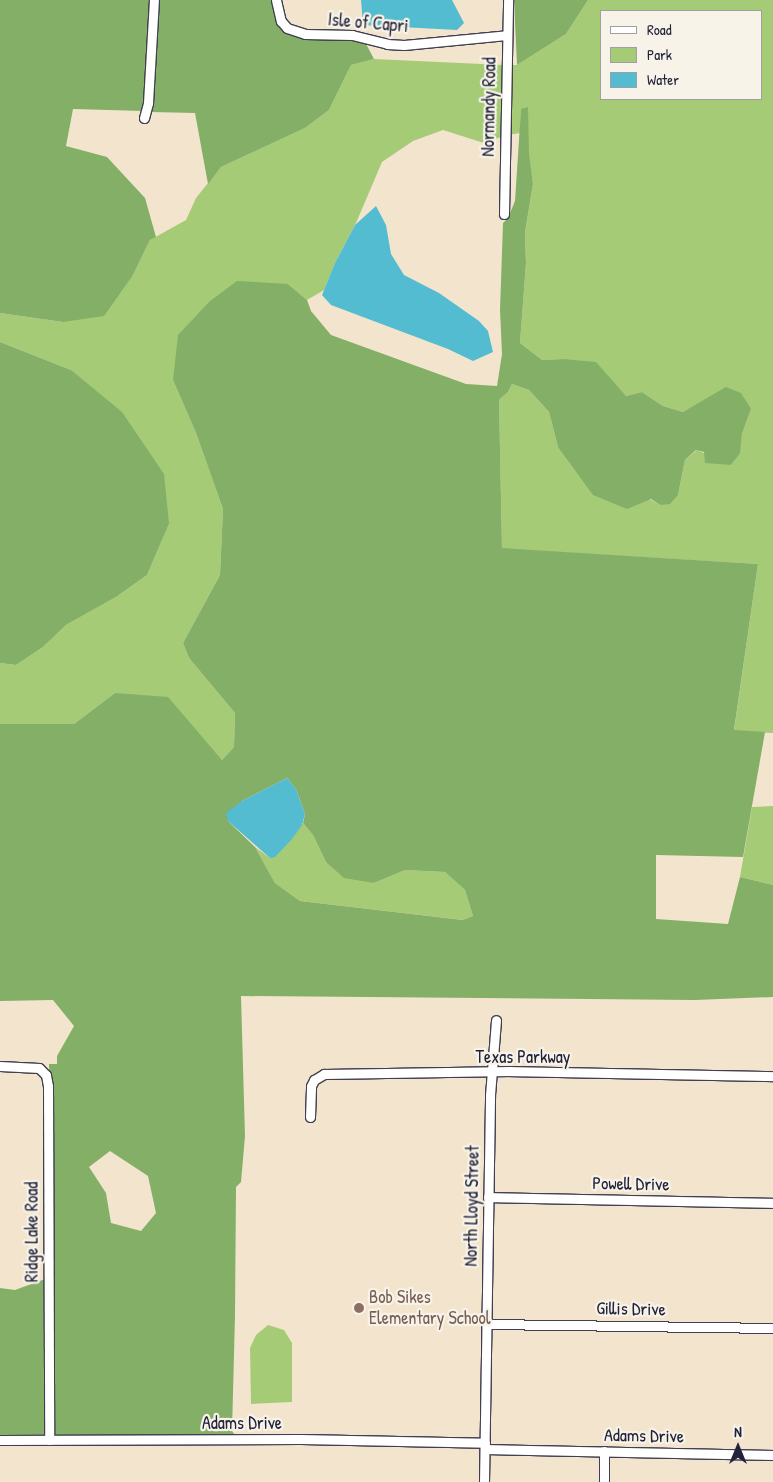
<!DOCTYPE html>
<style>
body{margin:0}
#map{position:relative;width:773px;height:1482px;overflow:hidden;background:#f3e5cd;font-family:"Patrick Hand",sans-serif}
div>[style]{position:absolute}
.green>*{inset:0;background:#a5cb76}
.forest>*{inset:0;background:#84af67}
.water>*{inset:0;background:#53bcd0}
.roads{filter:drop-shadow(1px 0 #413f51) drop-shadow(-1px 0 #413f51) drop-shadow(0 1px #413f51) drop-shadow(0 -1px #413f51)}
.minor>*{height:9px;margin:-4.5px;padding:0 4.5px;transform-origin:4.5px;border-radius:4.5px;background:#fff}
.dots>*{width:14px;height:14px;translate:-50% -50%;box-sizing:border-box;border:2px solid #f7f3e8;border-radius:50%}
span{translate:-50% -50%;white-space:nowrap;text-align:center;line-height:1.15;-webkit-text-stroke:4.5px #f7f3e8;paint-order:stroke}
.street-label{font-size:18px;color:#22223b}
.education-label{font-size:18px;color:#785e54}
.left{translate:0 -50%;text-align:left}
.legend{position:absolute;left:600px;top:10px;width:162px;height:90px;box-sizing:border-box;background:#f7f3e8;border:1px solid #a29fa3;margin:0;padding:6px 9px;list-style:none;font-size:15px;color:#22223b}
.legend li{display:flex;align-items:center;gap:10px;height:25px}
.legend b{width:25px;border:1px solid #a29fa3}
.north{position:absolute;left:713px;top:1422px;width:50px;height:50px;-webkit-text-stroke:4px #f7f3e8;paint-order:stroke;rotate:0deg;font-size:14px;font-weight:700;line-height:20px;text-align:center;color:#22223b}
.north::after{content:'';display:block;margin:auto;width:18px;height:22px;background:#22223b;clip-path:polygon(50% 0,100% 100%,50% 72%,0 100%)}
</style>
<div id="map">
<div class="green">
<div style="clip-path:polygon(evenodd,588px 0,773px 0,773px 733px,734px 731px,758px 564px,502px 549px,499px 400px,508px 392px,512px 384px,529px 390px,549px 412px,558px 447px,660px 505px,678px 495px,685px 460px,697px 450px,731px 465px,739px 453px,742px 434px,751px 409px,704px 401px,683px 412px,663px 406px,642px 392px,626px 396px,611px 381px,563px 359px,542px 360px,520px 343px,526px 263px,525px 232px,533px 184px,521px 109px,520px 133px,508px 135px,510px 65px,517px 65px,566px 34px,588px 0,602px 11px,762px 11px,762px 99px,602px 99px,602px 11px)"></div>
<div style="clip-path:polygon(374px 59px,503px 65px,501px 137px,484px 143px,443px 130px,413px 141px,382px 162px,356px 223px,335px 263px,324px 290px,307px 300px,288px 284px,173px 380px,196px 433px,223px 509px,220px 575px,183px 643px,189px 658px,235px 713px,234px 747px,222px 760px,205px 741px,115px 693px,74px 724px,0 724px,0 663px,16px 665px,43px 647px,66px 625px,116px 597px,147px 575px,169px 524px,71px 370px,0 342px,0 313px,63px 322px,133px 275px,150px 240px,186px 220px,196px 198px,221px 167px,305px 128px,329px 110px,351px 65px)"></div>
<div style="clip-path:polygon(773px 806px,773px 885px,740px 877px,752px 807px)"></div>
<div style="clip-path:polygon(303px 823px,313px 835px,326px 862px,374px 883px,405px 870px,445px 872px,465px 890px,473px 916px,464px 920px,300px 901px,275px 883px,255px 847px,270px 858px)"></div>
<div style="clip-path:polygon(268px 1325px,284px 1330px,292px 1343px,292px 1402px,251px 1404px,250px 1348px,256px 1335px)"></div>
</div>
<div class="forest">
<div style="clip-path:polygon(0 0,150px 0,143px 111px,73px 109px,66px 146px,107px 157px,145px 198px,156px 237px,150px 240px,133px 275px,104px 316px,63px 322px,0 313px)"></div>
<div style="clip-path:polygon(157px 0,271px 0,276px 21px,286px 32px,314px 39px,352px 39px,365px 42px,374px 59px,351px 65px,329px 110px,305px 128px,221px 167px,208px 184px,195px 113px,151px 112px)"></div>
<div style="clip-path:polygon(514px 0,588px 0,566px 34px,517px 65px)"></div>
<div style="clip-path:polygon(evenodd,528px 107px,529px 154px,533px 184px,525px 232px,526px 263px,520px 343px,542px 360px,563px 359px,596px 362px,626px 396px,642px 392px,663px 406px,683px 412px,726px 387px,741px 393px,751px 409px,742px 434px,740px 453px,731px 465px,705px 463px,704px 452px,696px 450px,685px 460px,678px 495px,670px 504px,660px 505px,651px 499px,627px 509px,593px 495px,558px 447px,549px 412px,529px 390px,512px 384px,508px 392px,499px 400px,502px 548px,758px 564px,734px 730px,765px 732px,743px 857px,656px 855px,656px 919px,728px 924px,740px 877px,773px 885px,773px 997px,695px 1000px,241px 996px,245px 1136px,241px 1182px,236px 1187px,235px 1316px,232px 1431px,235px 1435px,53px 1435px,49px 1064px,57px 1064px,57px 1056px,74px 1026px,53px 1000px,0 1001px,0 724px,74px 724px,115px 693px,168px 697px,222px 760px,234px 747px,235px 713px,189px 658px,183px 643px,220px 575px,223px 509px,196px 433px,173px 380px,178px 335px,210px 301px,237px 281px,288px 284px,307px 300px,311px 311px,331px 335px,466px 384px,497px 386px,502px 354px,500px 310px,503px 223px,508px 218px,515px 201px,521px 109px,528px 107px,287px 778px,296px 789px,305px 814px,303px 823px,313px 835px,326px 862px,344px 878px,374px 883px,405px 870px,445px 872px,465px 890px,473px 916px,463px 920px,300px 901px,275px 883px,255px 847px,228px 821px,242px 801px,287px 778px,528px 107px,110px 1151px,148px 1176px,156px 1213px,141px 1231px,111px 1223px,106px 1193px,89px 1167px,110px 1151px)"></div>
<div style="clip-path:polygon(0 342px,71px 370px,122px 412px,164px 474px,169px 524px,147px 575px,116px 597px,66px 625px,43px 647px,16px 665px,0 663px)"></div>
<div style="clip-path:polygon(45px 1279px,45px 1435px,0 1435px,0 1288px,15px 1290px)"></div>
</div>
<div class="water">
<div style="clip-path:polygon(361px 0,452px 0,464px 23px,457px 30px,363px 25px)"></div>
<div style="clip-path:polygon(376px 206px,386px 225px,391px 254px,404px 275px,439px 293px,479px 321px,488px 331px,493px 352px,473px 361px,448px 349px,331px 305px,322px 295px,335px 263px,355px 225px)"></div>
<div style="clip-path:polygon(287px 778px,296px 789px,305px 814px,302px 825px,292px 839px,275px 857px,270px 858px,228px 821px,226px 813px,242px 801px)"></div>
</div>
<div class="roads">
<div class="minor">
<div style="left:276px;top:0;width:22px;rotate:77deg"></div>
<div style="left:281px;top:21px;width:9px;rotate:49deg"></div>
<div style="left:287px;top:28px;width:19px;rotate:18deg"></div>
<div style="left:305px;top:34px;width:47px;rotate:1.2deg"></div>
<div style="left:352px;top:35px;width:36px;rotate:14deg"></div>
<div style="left:387px;top:44px;width:17px;rotate:3deg"></div>
<div style="left:404px;top:45px;width:103px;rotate:-5.5deg"></div>
<div style="left:144px;top:118px;width:16px;rotate:-75deg"></div>
<div style="left:148px;top:103px;width:103px;rotate:-86.7deg"></div>
<div style="left:504px;top:214px;width:214px;rotate:-88.9deg"></div>
<div style="left:0;top:1066px;width:39px;rotate:3deg"></div>
<div style="left:39px;top:1068px;width:10px;rotate:45deg"></div>
<div style="left:46px;top:1075px;width:11px;rotate:80deg"></div>
<div style="left:48px;top:1086px;width:354px;rotate:89.8deg"></div>
<div style="left:310px;top:1117px;width:31px;rotate:-88deg"></div>
<div style="left:311px;top:1086px;width:7px;rotate:-63deg"></div>
<div style="left:314px;top:1080px;width:12px;rotate:-31deg"></div>
<div style="left:324px;top:1074px;width:186px;rotate:-0.9deg"></div>
<div style="left:510px;top:1071px;width:263px;rotate:1.1deg"></div>
<div style="left:488px;top:1197px;width:285px;rotate:1.2deg"></div>
<div style="left:488px;top:1324px;width:285px;rotate:0.8deg"></div>
<div style="left:0;top:1440px;width:301px;rotate:-0.2deg"></div>
<div style="left:301px;top:1439px;width:184px;rotate:1.2deg"></div>
<div style="left:485px;top:1449px;width:288px;rotate:1.2deg"></div>
<div style="left:484px;top:1482px;width:387px;rotate:-89.1deg"></div>
<div style="left:490px;top:1095px;width:75px;rotate:-85.4deg"></div>
<div style="left:604px;top:1482px;width:31px;rotate:-90deg"></div>
</div>
</div>
<div class="dots">
<div style="left:359px;top:1308px;background:#8d6e63"></div>
</div>
<div class="street-label">
<span style="left:368px;top:23px;rotate:5deg">Isle of Capri</span>
<span style="left:489px;top:107px;rotate:-89deg">Normandy Road</span>
<span style="left:523px;top:1057px">Texas Parkway</span>
<span style="left:631px;top:1184px;rotate:1deg">Powell Drive</span>
<span style="left:472px;top:1206px;rotate:-89deg">North Lloyd Street</span>
<span style="left:32px;top:1232px;rotate:-90deg">Ridge Lake Road</span>
<span style="left:631px;top:1309px;rotate:1deg">Gillis Drive</span>
<span style="left:242px;top:1423px">Adams Drive</span>
<span style="left:644px;top:1436px;rotate:1deg">Adams Drive</span>
</div>
<div class="education-label">
<span class="left" style="left:369px;top:1308px">Bob Sikes<br>Elementary School</span>
</div>
<ul class="legend">
<li><b style="height:6px;background:#fff"></b>Road</li>
<li><b style="height:14px;background:#a5cb76"></b>Park</li>
<li><b style="height:14px;background:#53bcd0"></b>Water</li>
</ul>
<div class="north">N</div>
</div>
